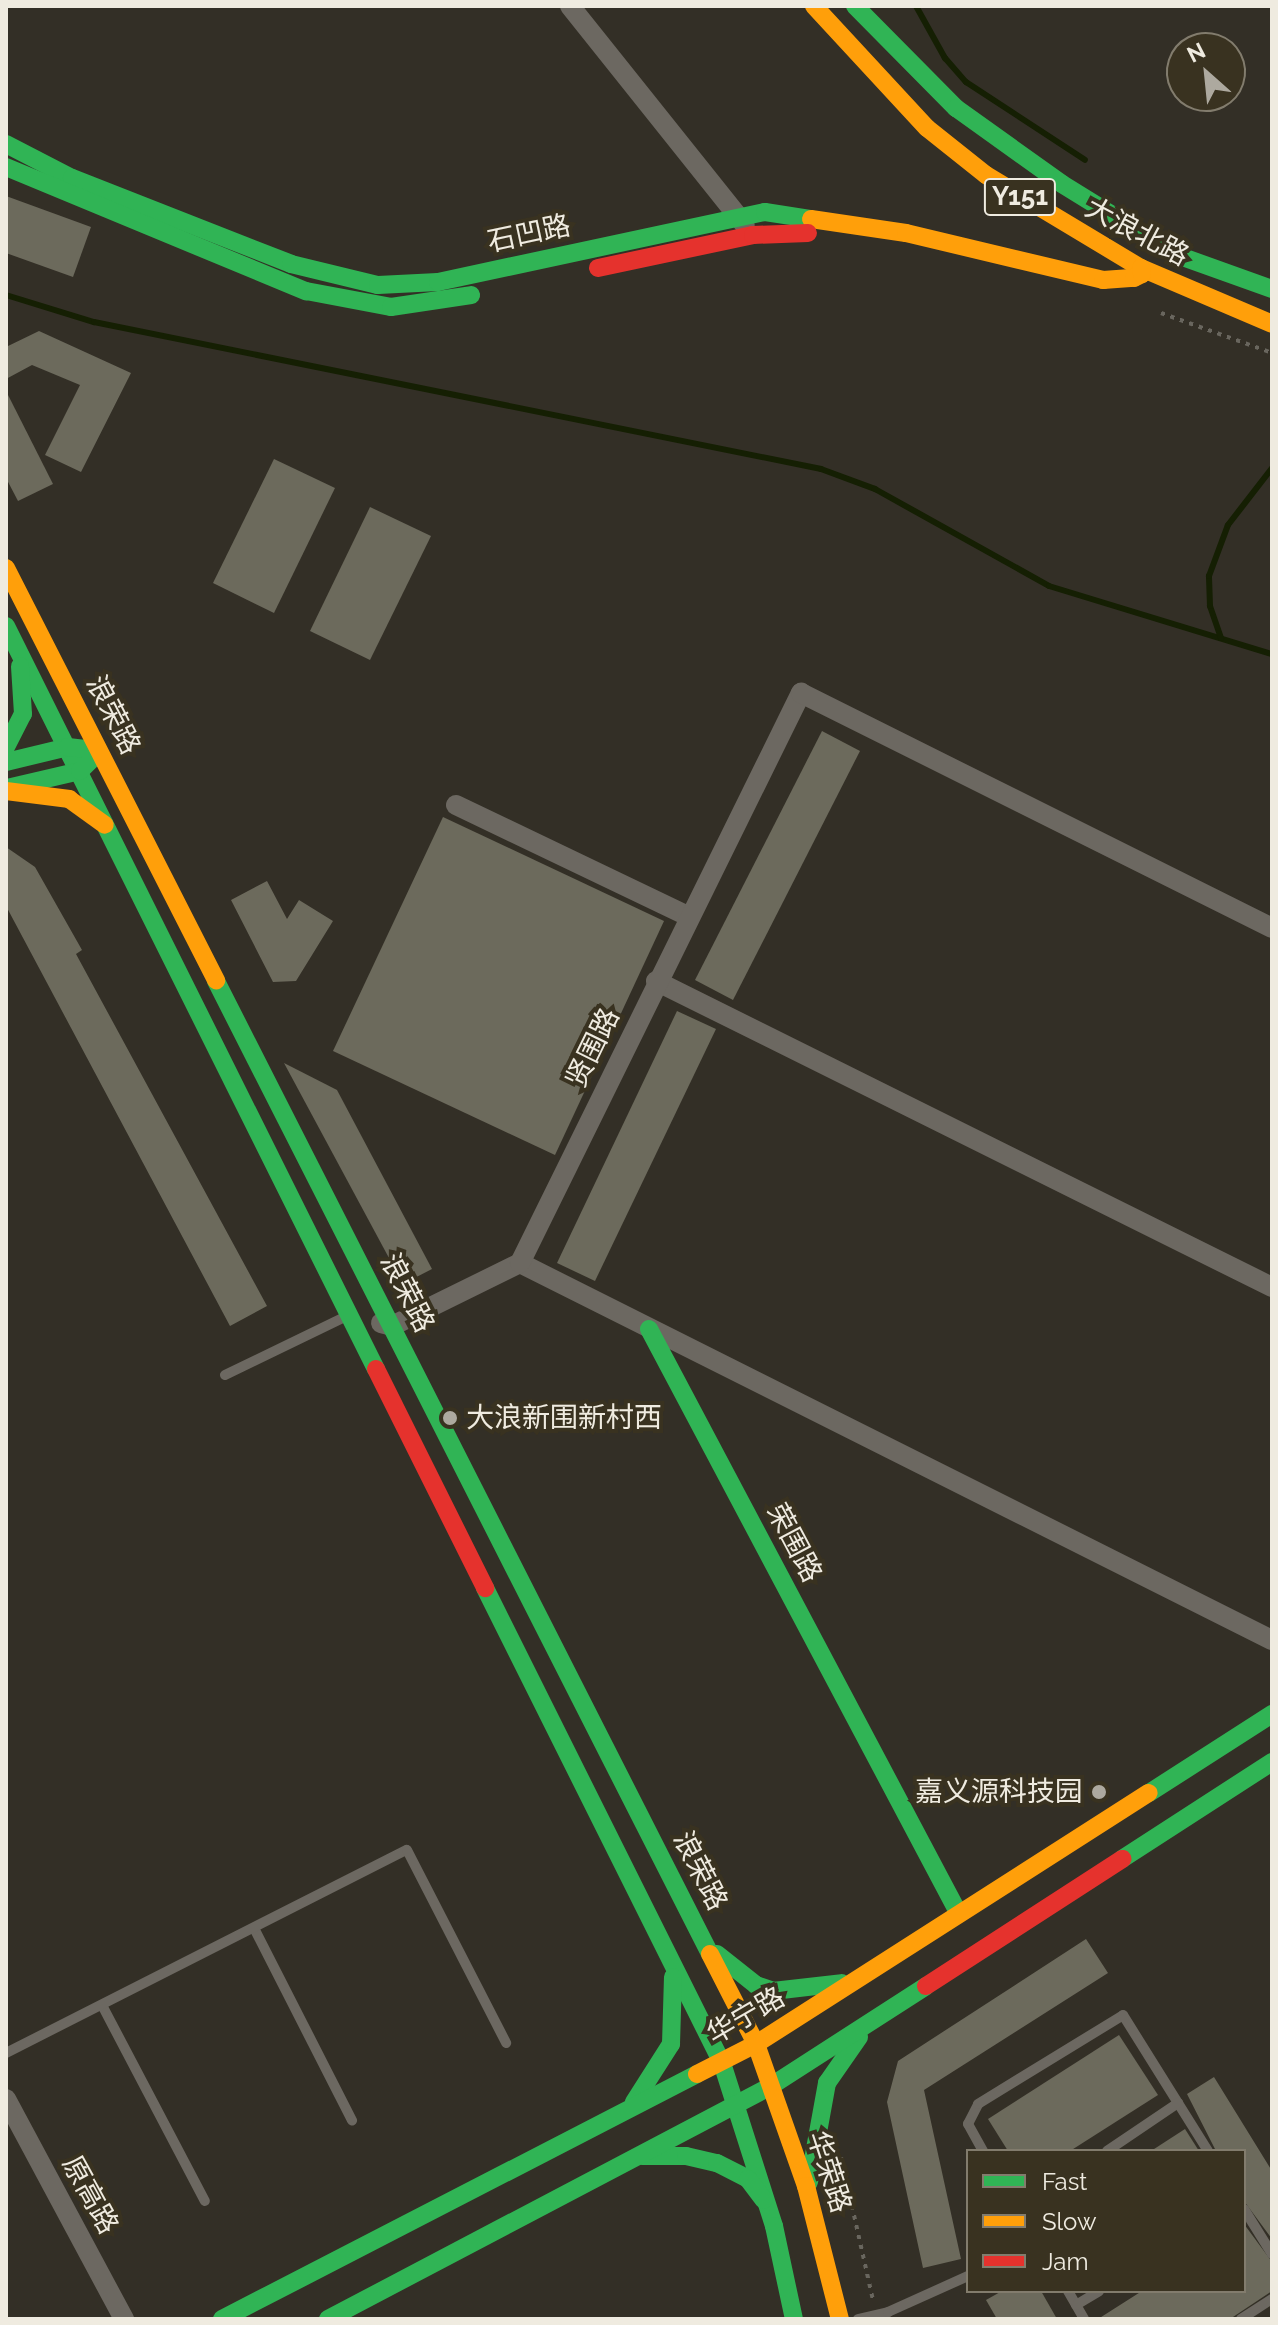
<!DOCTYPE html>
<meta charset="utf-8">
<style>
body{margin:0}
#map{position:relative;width:1278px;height:2325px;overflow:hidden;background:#332f26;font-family:Raleway,"Noto Sans SC",sans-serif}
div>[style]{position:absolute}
.stream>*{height:6px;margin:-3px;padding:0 3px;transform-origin:3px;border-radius:3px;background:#151f03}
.building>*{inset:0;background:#6c6a5c}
.path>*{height:4px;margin-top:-2px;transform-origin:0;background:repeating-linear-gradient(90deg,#69665e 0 4px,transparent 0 10px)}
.lane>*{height:10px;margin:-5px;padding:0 5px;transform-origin:5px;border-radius:5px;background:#6c6861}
.street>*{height:20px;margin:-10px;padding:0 10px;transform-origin:10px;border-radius:10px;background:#6c6861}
.fast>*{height:18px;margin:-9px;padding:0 9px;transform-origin:9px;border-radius:9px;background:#30b455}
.slow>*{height:18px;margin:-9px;padding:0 9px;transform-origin:9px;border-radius:9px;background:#ff9f0a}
.jam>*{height:18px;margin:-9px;padding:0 9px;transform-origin:9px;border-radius:9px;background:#e5322d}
.dots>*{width:22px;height:22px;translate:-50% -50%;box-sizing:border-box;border:4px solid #393220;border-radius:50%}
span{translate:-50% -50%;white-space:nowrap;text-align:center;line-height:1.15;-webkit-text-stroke:8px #393220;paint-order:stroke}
.shield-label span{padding:2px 6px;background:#393220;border:2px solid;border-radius:6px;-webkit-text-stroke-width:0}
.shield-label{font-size:26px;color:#efebe0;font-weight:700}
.street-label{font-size:28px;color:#efebe0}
.poi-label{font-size:28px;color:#efebe0}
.left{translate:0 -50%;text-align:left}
.right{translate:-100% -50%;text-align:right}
.frame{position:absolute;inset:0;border:8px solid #efebe0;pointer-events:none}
.legend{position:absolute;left:966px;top:2149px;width:280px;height:144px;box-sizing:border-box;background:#393220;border:2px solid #827c6d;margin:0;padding:10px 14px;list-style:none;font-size:24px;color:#efebe0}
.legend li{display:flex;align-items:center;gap:16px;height:40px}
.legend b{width:40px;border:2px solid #827c6d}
.north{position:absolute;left:1166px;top:32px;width:80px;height:80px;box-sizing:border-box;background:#393220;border:2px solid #827c6d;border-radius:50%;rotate:333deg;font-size:22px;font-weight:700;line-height:32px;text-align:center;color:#efebe0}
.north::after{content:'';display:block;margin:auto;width:28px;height:36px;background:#ada99f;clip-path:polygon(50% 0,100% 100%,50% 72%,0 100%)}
</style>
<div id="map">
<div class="stream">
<div style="left:916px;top:6px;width:60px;rotate:60.9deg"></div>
<div style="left:945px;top:58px;width:32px;rotate:49deg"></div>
<div style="left:966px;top:82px;width:142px;rotate:33.2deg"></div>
<div style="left:6px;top:295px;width:92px;rotate:17.1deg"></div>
<div style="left:94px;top:322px;width:742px;rotate:11.43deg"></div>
<div style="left:821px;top:469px;width:58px;rotate:20.3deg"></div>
<div style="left:875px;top:489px;width:199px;rotate:29.1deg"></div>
<div style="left:1049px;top:586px;width:233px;rotate:17deg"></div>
<div style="left:1221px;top:638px;width:34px;rotate:-109deg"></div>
<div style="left:1210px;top:606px;width:30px;rotate:-92deg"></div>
<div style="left:1209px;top:576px;width:54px;rotate:-69.6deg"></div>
<div style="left:1228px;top:525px;width:72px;rotate:-52.3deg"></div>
</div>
<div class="building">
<div style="clip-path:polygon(6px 196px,91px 227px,73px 277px,6px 253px)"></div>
<div style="clip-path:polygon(39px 331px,131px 373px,81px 472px,45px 455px,80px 385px,32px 365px,6px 379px,6px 347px)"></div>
<div style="clip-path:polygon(6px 391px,53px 484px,18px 501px,6px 478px)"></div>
<div style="clip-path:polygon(274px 459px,335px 488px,274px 613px,213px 583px)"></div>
<div style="clip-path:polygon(370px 507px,431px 536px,370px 660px,310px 631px)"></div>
<div style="clip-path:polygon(822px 731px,860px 751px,733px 1000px,695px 980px)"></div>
<div style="clip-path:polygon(443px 817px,664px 921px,555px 1155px,333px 1051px)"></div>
<div style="clip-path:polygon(6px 847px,35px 867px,82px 950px,76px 954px,267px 1306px,230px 1326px,6px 906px)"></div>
<div style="clip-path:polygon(267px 881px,287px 919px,299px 900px,333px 921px,296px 981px,273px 982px,231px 900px)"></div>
<div style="clip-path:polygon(677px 1011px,716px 1029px,595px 1281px,557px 1263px)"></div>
<div style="clip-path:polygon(284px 1063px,337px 1090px,432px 1269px,403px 1284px)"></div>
<div style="clip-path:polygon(1086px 1939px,1108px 1973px,924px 2090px,961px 2259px,923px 2268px,887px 2102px,898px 2061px)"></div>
<div style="clip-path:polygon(1119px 2035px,1158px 2095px,1070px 2151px,1008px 2151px,988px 2119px)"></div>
<div style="clip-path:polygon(1214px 2077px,1272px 2171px,1272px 2239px,1244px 2201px,1244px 2151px,1216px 2151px,1187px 2094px)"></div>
<div style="clip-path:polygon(1185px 2129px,1199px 2151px,1151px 2151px)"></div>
<div style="clip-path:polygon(1244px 2224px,1272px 2262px,1272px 2291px,1233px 2317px,1098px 2319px,1142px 2291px,1244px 2291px)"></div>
<div style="clip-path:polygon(1002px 2291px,1041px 2291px,1057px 2319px,997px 2319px,986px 2300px)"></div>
</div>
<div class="path">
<div style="left:1161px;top:313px;width:118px;rotate:19.8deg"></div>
<div style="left:841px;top:2157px;width:147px;rotate:77.4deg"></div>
</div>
<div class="lane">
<div style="left:225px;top:1375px;width:133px;rotate:-25.8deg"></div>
<div style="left:254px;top:1928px;width:216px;rotate:63deg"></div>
<div style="left:103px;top:2007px;width:219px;rotate:62.3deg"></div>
<div style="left:6px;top:2053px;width:449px;rotate:-26.9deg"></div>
<div style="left:407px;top:1850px;width:217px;rotate:62.8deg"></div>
<div style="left:983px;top:2151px;width:31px;rotate:-119deg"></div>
<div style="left:968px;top:2124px;width:22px;rotate:-63deg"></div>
<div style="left:978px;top:2104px;width:170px;rotate:-31.5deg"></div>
<div style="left:1123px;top:2015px;width:160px;rotate:58deg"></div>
<div style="left:1107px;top:2151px;width:86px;rotate:-34.1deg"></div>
<div style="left:1244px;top:2209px;width:53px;rotate:58.1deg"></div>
<div style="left:1068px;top:2291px;width:32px;rotate:60deg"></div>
<div style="left:1076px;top:2305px;width:27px;rotate:-31deg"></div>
<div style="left:858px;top:2319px;width:31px;rotate:-13deg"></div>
<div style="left:888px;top:2312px;width:88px;rotate:-24.2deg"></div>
<div style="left:1241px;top:2319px;width:37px;rotate:-33deg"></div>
</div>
<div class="street">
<div style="left:570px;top:6px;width:280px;rotate:51.4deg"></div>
<div style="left:456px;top:805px;width:257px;rotate:25.6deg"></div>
<div style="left:656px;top:981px;width:688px;rotate:26.42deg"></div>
<div style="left:520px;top:1263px;width:841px;rotate:26.63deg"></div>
<div style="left:381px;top:1323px;width:11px;rotate:15deg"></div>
<div style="left:392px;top:1326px;width:143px;rotate:-26.2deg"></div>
<div style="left:520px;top:1263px;width:636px;rotate:-63.76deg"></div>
<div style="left:801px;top:693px;width:526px;rotate:26.52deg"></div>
<div style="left:6px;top:2099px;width:250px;rotate:61.8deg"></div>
</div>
<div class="fast">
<div style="left:855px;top:6px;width:144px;rotate:45.3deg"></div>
<div style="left:956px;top:108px;width:130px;rotate:35.6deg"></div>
<div style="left:1062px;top:184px;width:135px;rotate:31.7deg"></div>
<div style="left:1177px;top:255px;width:101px;rotate:19.7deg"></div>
<div style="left:6px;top:144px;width:74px;rotate:27.3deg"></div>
<div style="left:72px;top:178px;width:235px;rotate:21.4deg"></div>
<div style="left:291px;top:264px;width:89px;rotate:13.6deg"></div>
<div style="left:378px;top:285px;width:60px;rotate:-2.9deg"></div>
<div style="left:438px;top:282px;width:334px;rotate:-12.1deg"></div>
<div style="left:765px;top:212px;width:47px;rotate:8.7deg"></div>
<div style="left:6px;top:167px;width:325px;rotate:22.5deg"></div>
<div style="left:306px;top:291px;width:86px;rotate:10.7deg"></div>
<div style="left:391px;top:307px;width:81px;rotate:-8.5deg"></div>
<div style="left:6px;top:626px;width:830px;rotate:63.53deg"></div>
<div style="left:6px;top:747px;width:37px;rotate:-63deg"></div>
<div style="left:23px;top:714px;width:48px;rotate:-93.6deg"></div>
<div style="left:6px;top:762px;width:64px;rotate:-13.6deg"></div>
<div style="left:68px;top:747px;width:20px;rotate:6deg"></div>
<div style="left:7px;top:788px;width:75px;rotate:-13.1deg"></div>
<div style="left:80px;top:771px;width:20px;rotate:-45deg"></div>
<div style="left:216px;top:981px;width:1091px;rotate:63.08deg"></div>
<div style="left:649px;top:1329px;width:660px;rotate:62.08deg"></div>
<div style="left:485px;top:1588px;width:531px;rotate:63.48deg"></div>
<div style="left:722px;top:2063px;width:171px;rotate:72.3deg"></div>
<div style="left:774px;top:2226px;width:95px;rotate:77.9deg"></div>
<div style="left:1149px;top:1793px;width:146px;rotate:-32.7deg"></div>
<div style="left:1122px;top:1859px;width:179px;rotate:-32.9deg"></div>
<div style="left:717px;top:1954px;width:50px;rotate:38.5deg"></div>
<div style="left:756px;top:1985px;width:18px;rotate:19deg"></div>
<div style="left:773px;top:1991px;width:69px;rotate:-6.6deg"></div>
<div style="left:634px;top:2102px;width:69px;rotate:-57.5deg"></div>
<div style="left:671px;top:2044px;width:67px;rotate:-88.3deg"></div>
<div style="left:642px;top:2156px;width:44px"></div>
<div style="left:686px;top:2156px;width:32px;rotate:13deg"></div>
<div style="left:717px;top:2163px;width:35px;rotate:27deg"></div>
<div style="left:748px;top:2179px;width:26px;rotate:53deg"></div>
<div style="left:809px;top:2182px;width:101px;rotate:-79.7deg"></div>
<div style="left:827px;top:2083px;width:56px;rotate:-55.2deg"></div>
<div style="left:222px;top:2319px;width:534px;rotate:-27.28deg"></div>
<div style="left:328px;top:2319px;width:501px;rotate:-27.74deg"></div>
<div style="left:771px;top:2086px;width:184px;rotate:-32.8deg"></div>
</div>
<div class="slow">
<div style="left:814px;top:6px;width:166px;rotate:47.2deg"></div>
<div style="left:927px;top:128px;width:75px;rotate:38.5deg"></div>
<div style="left:986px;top:175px;width:181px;rotate:31deg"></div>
<div style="left:1141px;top:268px;width:142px;rotate:23.1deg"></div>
<div style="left:811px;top:219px;width:96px;rotate:8.4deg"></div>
<div style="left:906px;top:233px;width:203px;rotate:13.4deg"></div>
<div style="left:1103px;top:280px;width:31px;rotate:-4deg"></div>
<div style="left:1134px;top:278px;width:9px;rotate:-27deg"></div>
<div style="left:1142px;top:274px;width:6px;rotate:-99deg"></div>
<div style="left:6px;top:568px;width:463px;rotate:63deg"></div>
<div style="left:6px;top:791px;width:64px;rotate:7.2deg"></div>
<div style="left:69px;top:799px;width:44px;rotate:35.8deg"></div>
<div style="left:710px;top:1954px;width:101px;rotate:62.9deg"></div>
<div style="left:756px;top:2044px;width:151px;rotate:70.6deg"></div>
<div style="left:806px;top:2186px;width:137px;rotate:75.7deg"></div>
<div style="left:697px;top:2074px;width:66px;rotate:-27deg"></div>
<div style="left:756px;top:2044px;width:466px;rotate:-32.6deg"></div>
</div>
<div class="jam">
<div style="left:598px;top:268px;width:158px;rotate:-12deg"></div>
<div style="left:753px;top:235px;width:55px;rotate:-2.1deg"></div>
<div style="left:376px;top:1369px;width:245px;rotate:63.5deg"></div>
<div style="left:926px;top:1986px;width:234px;rotate:-32.9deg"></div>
</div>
<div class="dots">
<div style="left:450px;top:1418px;background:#ada99f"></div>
<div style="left:1099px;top:1792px;background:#ada99f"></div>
</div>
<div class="shield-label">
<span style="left:1020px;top:197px">Y151</span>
</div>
<div class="street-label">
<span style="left:1137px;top:232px;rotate:28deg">大浪北路</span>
<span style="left:529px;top:234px;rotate:-12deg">石凹路</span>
<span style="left:113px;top:715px;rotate:63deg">浪荣路</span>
<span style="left:593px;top:1048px;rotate:-64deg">贤围路</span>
<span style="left:407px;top:1293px;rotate:63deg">浪荣路</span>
<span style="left:794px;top:1543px;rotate:62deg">荣围路</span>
<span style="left:700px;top:1871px;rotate:63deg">浪荣路</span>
<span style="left:746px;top:2016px;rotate:-30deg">华宁路</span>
<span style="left:829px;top:2172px;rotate:72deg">华荣路</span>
<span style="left:90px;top:2195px;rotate:61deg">原高路</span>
</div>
<div class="poi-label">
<span class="left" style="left:466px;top:1418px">大浪新围新村西</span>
<span class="right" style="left:1083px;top:1792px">嘉义源科技园</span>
</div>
<div class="frame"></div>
<ul class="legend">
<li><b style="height:10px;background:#30b455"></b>Fast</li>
<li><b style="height:10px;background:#ff9f0a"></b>Slow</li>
<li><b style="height:10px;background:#e5322d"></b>Jam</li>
</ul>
<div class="north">N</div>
</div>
